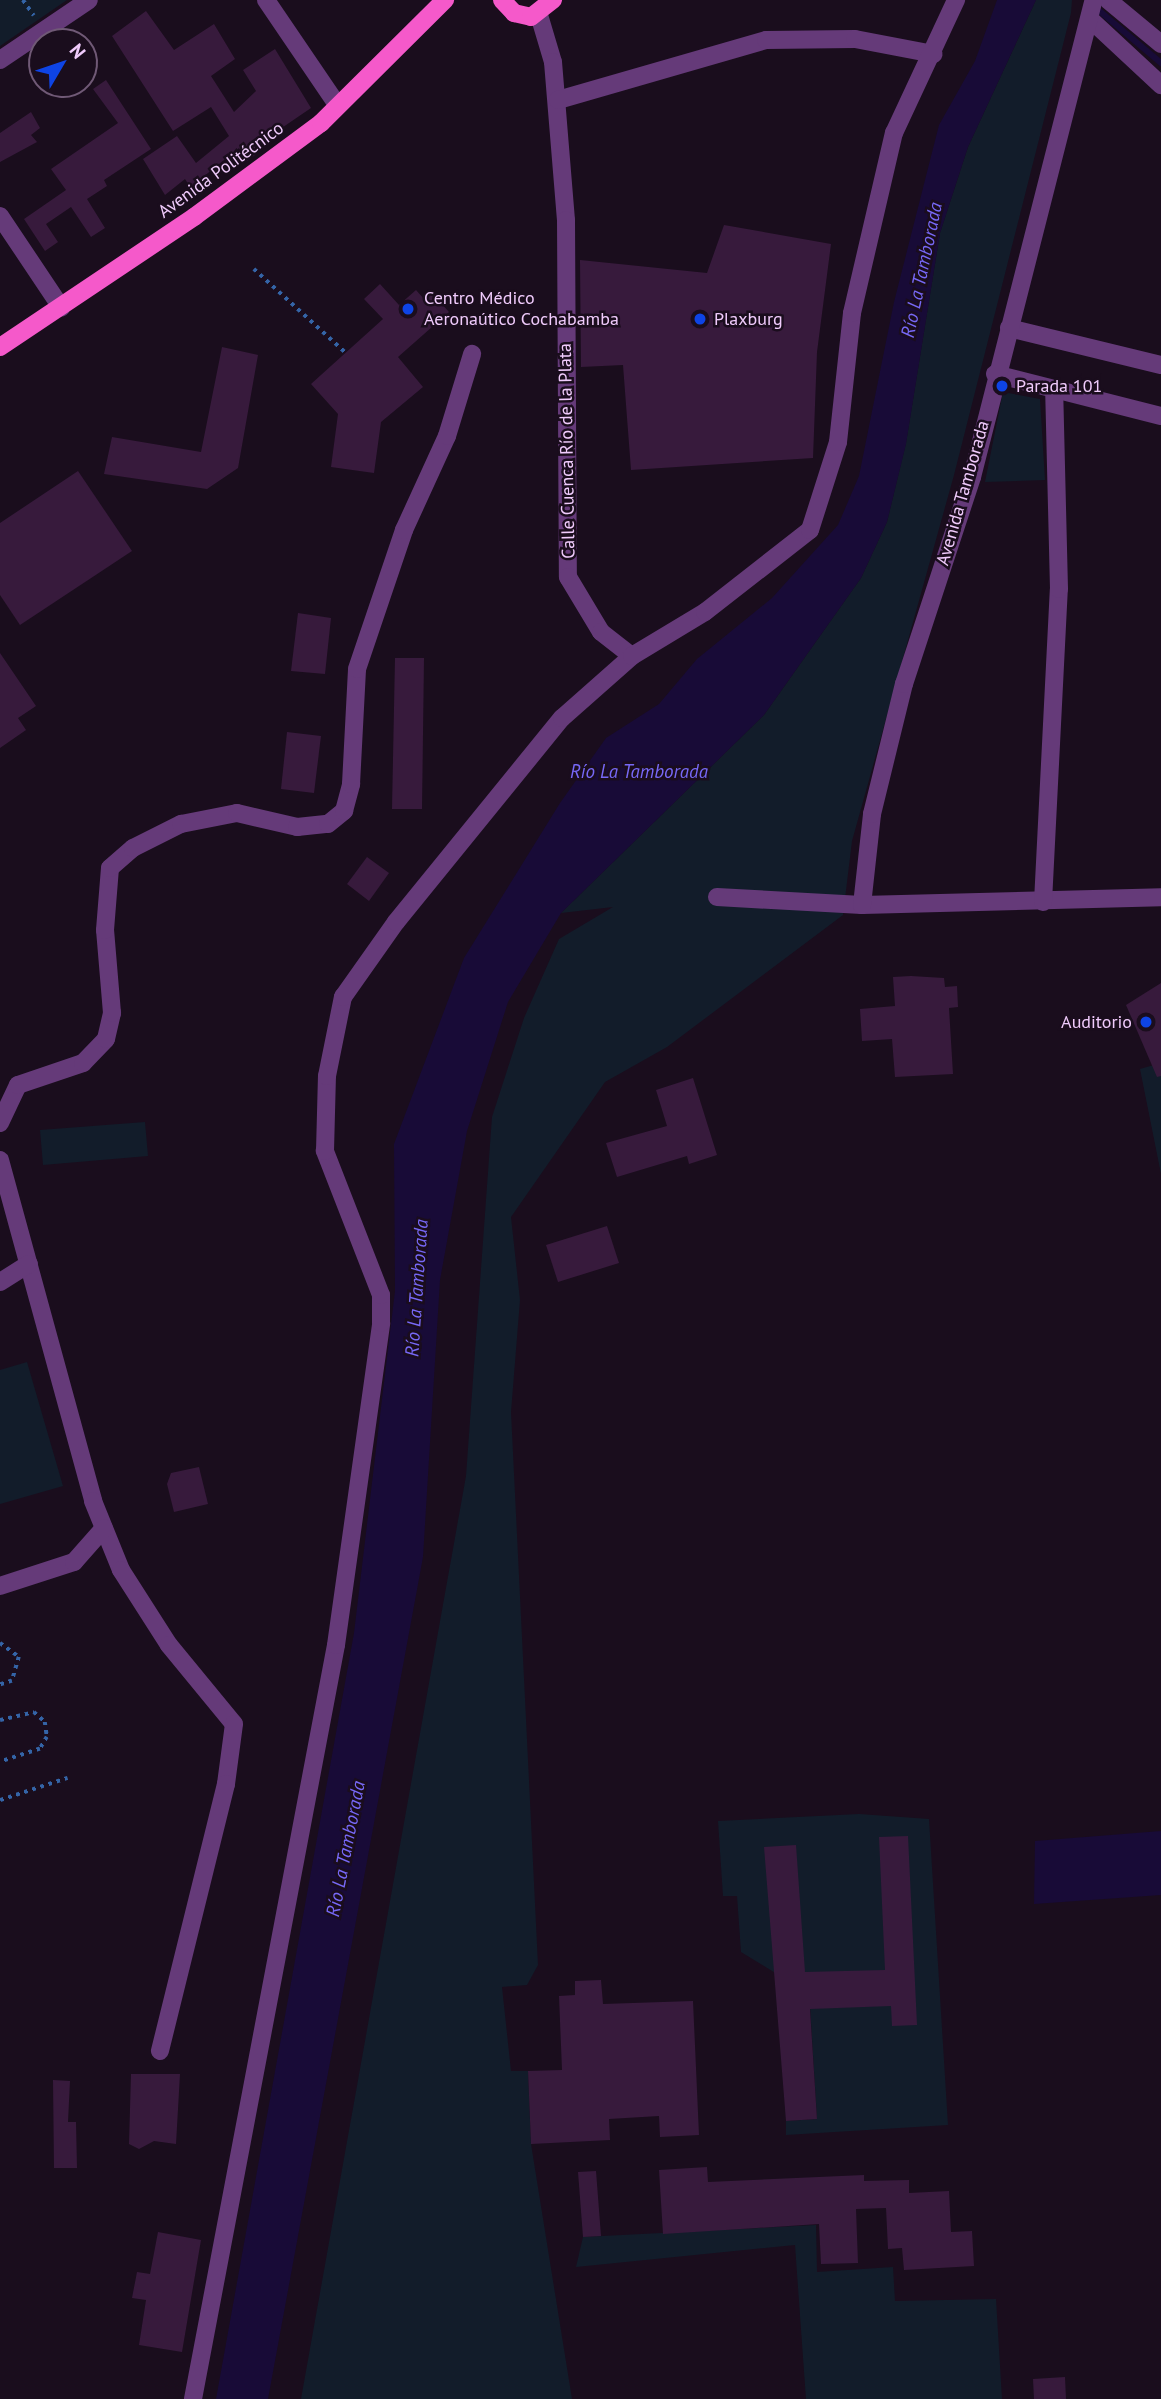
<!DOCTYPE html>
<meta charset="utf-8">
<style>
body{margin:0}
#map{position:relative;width:1161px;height:2399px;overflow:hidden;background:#1a0d1d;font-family:"PT Sans",sans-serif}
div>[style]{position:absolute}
.green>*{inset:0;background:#121c2a}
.water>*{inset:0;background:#180b37}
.stream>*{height:6px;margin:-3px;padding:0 3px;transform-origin:3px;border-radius:3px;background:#180b37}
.building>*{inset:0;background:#371a3c}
.path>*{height:3.5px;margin-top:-1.75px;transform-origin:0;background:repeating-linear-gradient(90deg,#3464a7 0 3.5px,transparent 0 8.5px)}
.minor>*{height:18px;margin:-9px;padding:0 9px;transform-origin:9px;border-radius:9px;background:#653a79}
.major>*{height:18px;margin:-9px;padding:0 9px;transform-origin:9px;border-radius:9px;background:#f559ca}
.dots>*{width:19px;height:19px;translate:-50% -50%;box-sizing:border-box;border:4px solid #1a0d1d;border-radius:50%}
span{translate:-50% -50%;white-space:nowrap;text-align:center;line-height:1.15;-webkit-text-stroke:5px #1a0d1d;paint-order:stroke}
.street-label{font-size:18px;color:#f0cbfc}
.poi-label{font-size:18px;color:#f0cbfc}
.left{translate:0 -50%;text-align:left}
.right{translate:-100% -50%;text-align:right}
.water-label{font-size:19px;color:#7768f6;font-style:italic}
.north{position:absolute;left:28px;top:28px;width:70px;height:70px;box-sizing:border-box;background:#1a0d1d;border:2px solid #705976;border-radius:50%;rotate:51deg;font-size:19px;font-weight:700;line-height:28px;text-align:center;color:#f0cbfc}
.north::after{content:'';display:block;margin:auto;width:24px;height:32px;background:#0e44e5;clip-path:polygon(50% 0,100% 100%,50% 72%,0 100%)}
</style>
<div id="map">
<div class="green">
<div style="clip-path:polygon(0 0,67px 0,0 46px)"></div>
<div style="clip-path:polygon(1036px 0,1072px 0,1071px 13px,954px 475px,852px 841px,843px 915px,667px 1047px,605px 1082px,511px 1217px,520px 1300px,511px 1412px,538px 1965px,527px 1985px,502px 1987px,511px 2071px,528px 2071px,531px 2144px,572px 2399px,301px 2399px,466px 1476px,492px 1117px,524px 1018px,559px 939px,613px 907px,561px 913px,764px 715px,861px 578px,887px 522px,906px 443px,940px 233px,968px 147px)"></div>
<div style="clip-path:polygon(1003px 392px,1040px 399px,1045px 480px,985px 482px)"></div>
<div style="clip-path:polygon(1161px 1063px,1161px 1174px,1140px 1069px)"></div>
<div style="clip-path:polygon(145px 1122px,148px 1156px,43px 1165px,40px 1130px)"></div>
<div style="clip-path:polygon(27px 1362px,63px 1486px,0 1504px,0 1370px)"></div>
<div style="clip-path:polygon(859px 1814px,929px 1819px,948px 2125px,786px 2135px,786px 2121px,817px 2119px,808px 1973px,777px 1974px,741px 1952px,737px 1896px,723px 1896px,718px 1821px)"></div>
<div style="clip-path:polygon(816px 2225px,817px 2272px,893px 2267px,895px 2301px,996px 2299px,1002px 2399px,806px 2399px,795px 2245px,576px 2267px,583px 2237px)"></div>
</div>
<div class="water">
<div style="clip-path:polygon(997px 0,1036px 0,968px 147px,940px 233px,906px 444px,887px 522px,861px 578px,764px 715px,561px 913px,508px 1002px,467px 1131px,440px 1280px,423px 1557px,268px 2399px,216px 2399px,354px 1633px,395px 1291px,394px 1144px,464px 958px,560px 803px,606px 738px,659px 704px,697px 659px,772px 598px,838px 525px,859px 476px,894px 302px,939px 125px,975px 61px)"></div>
<div style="clip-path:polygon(1161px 1831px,1161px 1895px,1034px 1904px,1035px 1841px)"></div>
</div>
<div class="stream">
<div style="left:1096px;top:8px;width:85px;rotate:40.2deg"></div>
</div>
<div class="building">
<div style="clip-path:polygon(146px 11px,174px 50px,214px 24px,235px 59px,211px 76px,234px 112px,256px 91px,243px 70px,275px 49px,311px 108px,267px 138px,271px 143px,247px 161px,239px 148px,203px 177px,210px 185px,196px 196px,185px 179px,165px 195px,143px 159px,177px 136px,196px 163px,229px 136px,211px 107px,173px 131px,112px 36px)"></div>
<div style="clip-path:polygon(106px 80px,151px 149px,104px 180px,107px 186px,87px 199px,105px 228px,91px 237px,71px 207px,46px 224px,58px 242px,45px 251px,24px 219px,66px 190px,51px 169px,118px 123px,93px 89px)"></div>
<div style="clip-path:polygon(31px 112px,40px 128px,31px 135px,37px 142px,0 162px,0 133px)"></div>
<div style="clip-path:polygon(724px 225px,831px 244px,817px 352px,813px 458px,631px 470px,623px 365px,581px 367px,580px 260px,707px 273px)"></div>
<div style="clip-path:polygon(380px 284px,399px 305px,416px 290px,424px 299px,431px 292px,449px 312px,398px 357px,423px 387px,381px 422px,374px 473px,331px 467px,338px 414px,311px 384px,383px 319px,364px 299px)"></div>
<div style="clip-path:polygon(222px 347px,258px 355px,238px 468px,207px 489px,104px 474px,112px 437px,201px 452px)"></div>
<div style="clip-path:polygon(78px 471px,132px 551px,20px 625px,0 595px,0 523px)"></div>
<div style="clip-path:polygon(298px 613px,331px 618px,325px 674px,291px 671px)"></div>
<div style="clip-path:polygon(0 653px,36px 706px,18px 718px,26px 730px,0 748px)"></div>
<div style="clip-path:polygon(395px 658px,424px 658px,422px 809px,392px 809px)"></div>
<div style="clip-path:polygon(287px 732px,321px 736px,314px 793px,281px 789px)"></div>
<div style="clip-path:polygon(367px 857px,389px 873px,369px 901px,347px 884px)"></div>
<div style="clip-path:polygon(911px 976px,944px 978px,945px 987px,957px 986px,958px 1007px,949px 1008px,953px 1074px,895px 1077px,892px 1039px,862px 1041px,860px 1009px,895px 1006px,893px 977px)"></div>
<div style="clip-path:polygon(1161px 983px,1161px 1076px,1157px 1077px,1126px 1005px)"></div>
<div style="clip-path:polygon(693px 1078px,717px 1155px,689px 1164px,687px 1156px,617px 1177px,606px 1143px,667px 1126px,656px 1090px)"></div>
<div style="clip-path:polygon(607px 1226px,619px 1263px,558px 1282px,546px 1245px)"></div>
<div style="clip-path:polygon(199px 1467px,208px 1504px,174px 1512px,167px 1484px,171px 1473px)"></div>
<div style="clip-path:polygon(908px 1836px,917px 2025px,892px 2026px,891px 2006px,810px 2009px,817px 2119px,786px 2121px,764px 1847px,796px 1845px,805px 1972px,885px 1970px,879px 1837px)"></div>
<div style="clip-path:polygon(601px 1980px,603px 2004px,693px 2001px,699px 2135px,660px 2137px,659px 2116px,609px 2119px,610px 2140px,531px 2144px,528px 2071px,562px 2070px,559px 1996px,575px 1995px,575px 1981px)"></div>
<div style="clip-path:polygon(131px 2074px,180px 2074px,176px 2144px,154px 2141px,139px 2149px,129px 2144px)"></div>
<div style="clip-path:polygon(53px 2080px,70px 2081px,68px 2122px,76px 2122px,77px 2168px,54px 2168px)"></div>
<div style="clip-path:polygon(707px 2167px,708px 2182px,864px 2175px,864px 2181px,909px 2180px,909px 2193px,949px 2191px,951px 2232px,972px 2231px,974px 2266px,904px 2270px,902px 2248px,888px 2249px,886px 2208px,856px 2209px,858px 2263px,821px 2264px,819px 2224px,663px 2234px,659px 2170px)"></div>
<div style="clip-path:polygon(596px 2171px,601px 2236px,583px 2237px,578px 2172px)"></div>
<div style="clip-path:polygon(158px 2232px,201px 2240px,182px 2352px,139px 2345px,146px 2300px,132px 2298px,137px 2272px,150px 2274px)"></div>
<div style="clip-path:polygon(1065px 2377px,1066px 2399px,1034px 2399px,1033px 2379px)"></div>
</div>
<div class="path">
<div style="left:23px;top:0;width:19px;rotate:55deg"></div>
<div style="left:254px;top:269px;width:125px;rotate:42.4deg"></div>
<div style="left:0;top:1643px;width:24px;rotate:36deg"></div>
<div style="left:19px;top:1657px;width:25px;rotate:106deg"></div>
<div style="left:12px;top:1681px;width:13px;rotate:162deg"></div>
<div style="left:0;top:1720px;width:35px;rotate:-13deg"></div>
<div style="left:34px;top:1712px;width:15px;rotate:42deg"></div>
<div style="left:45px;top:1722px;width:15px;rotate:82deg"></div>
<div style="left:47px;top:1737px;width:14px;rotate:120deg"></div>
<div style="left:40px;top:1749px;width:42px;rotate:162deg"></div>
<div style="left:0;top:1800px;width:71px;rotate:-18.2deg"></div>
</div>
<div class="minor">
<div style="left:266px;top:0;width:128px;rotate:55.8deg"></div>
<div style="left:1108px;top:0;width:69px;rotate:39.7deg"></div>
<div style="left:539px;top:15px;width:49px;rotate:73.4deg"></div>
<div style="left:553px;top:62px;width:159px;rotate:85.3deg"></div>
<div style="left:566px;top:220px;width:357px;rotate:89.7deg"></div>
<div style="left:568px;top:577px;width:64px;rotate:59deg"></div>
<div style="left:601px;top:632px;width:39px;rotate:38deg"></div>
<div style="left:1091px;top:20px;width:96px;rotate:42.9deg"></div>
<div style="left:0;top:60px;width:107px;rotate:-34deg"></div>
<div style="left:558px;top:100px;width:216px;rotate:-16.1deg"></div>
<div style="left:766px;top:40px;width:89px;rotate:-0.6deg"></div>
<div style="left:855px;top:39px;width:80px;rotate:10.8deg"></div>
<div style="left:0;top:216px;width:110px;rotate:56.2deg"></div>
<div style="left:1009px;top:328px;width:156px;rotate:13.7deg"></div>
<div style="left:995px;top:374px;width:171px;rotate:14.2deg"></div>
<div style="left:717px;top:897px;width:145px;rotate:3.2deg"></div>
<div style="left:862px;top:905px;width:299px;rotate:-1.5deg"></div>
<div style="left:1043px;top:902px;width:313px;rotate:-87.1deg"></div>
<div style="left:1059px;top:589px;width:198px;rotate:-91.4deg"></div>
<div style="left:862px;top:905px;width:92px;rotate:-83.7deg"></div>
<div style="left:872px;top:814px;width:134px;rotate:-76.2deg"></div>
<div style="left:904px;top:684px;width:218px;rotate:-71.8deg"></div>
<div style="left:972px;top:477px;width:492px;rotate:-75.7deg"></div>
<div style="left:0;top:1123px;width:42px;rotate:-64.7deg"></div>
<div style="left:18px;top:1085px;width:69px;rotate:-18.7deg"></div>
<div style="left:83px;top:1063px;width:33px;rotate:-46deg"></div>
<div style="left:106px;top:1039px;width:27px;rotate:-77deg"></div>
<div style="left:112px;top:1013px;width:83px;rotate:-94.8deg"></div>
<div style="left:105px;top:930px;width:62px;rotate:-85.4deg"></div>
<div style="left:110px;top:868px;width:30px;rotate:-41deg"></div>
<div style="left:133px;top:848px;width:54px;rotate:-26.6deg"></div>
<div style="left:181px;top:824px;width:57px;rotate:-11.1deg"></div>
<div style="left:237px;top:813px;width:62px;rotate:13.1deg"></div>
<div style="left:297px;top:827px;width:31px;rotate:-6deg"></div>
<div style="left:328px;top:824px;width:21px;rotate:-39deg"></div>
<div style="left:344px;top:811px;width:28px;rotate:-75deg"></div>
<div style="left:351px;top:784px;width:115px;rotate:-87deg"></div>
<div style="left:357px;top:669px;width:147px;rotate:-71.3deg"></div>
<div style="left:404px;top:530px;width:103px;rotate:-65.4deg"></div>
<div style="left:447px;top:436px;width:86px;rotate:-73deg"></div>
<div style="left:0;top:1160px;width:353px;rotate:74.7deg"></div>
<div style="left:93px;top:1501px;width:74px;rotate:67.9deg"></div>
<div style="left:121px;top:1570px;width:89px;rotate:57.4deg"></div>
<div style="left:169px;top:1645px;width:102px;rotate:50.6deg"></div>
<div style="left:234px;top:1724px;width:61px;rotate:97.6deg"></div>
<div style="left:226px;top:1784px;width:275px;rotate:103.9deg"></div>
<div style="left:0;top:1282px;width:34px;rotate:-32deg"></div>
<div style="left:0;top:1586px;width:78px;rotate:-18deg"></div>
<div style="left:74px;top:1562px;width:45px;rotate:-48.6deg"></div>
<div style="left:193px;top:2399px;width:767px;rotate:-79.26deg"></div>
<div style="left:336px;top:1645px;width:325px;rotate:-82deg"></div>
<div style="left:381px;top:1323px;width:28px;rotate:-90deg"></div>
<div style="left:381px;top:1295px;width:155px;rotate:-111.3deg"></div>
<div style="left:325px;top:1151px;width:75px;rotate:-88.5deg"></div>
<div style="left:327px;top:1076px;width:81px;rotate:-78.6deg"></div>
<div style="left:343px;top:997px;width:92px;rotate:-54.8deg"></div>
<div style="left:396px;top:922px;width:263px;rotate:-50.9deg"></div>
<div style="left:562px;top:718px;width:94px;rotate:-41.5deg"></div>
<div style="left:632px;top:656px;width:85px;rotate:-31.1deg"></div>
<div style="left:705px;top:612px;width:133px;rotate:-38deg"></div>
<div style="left:810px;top:530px;width:92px;rotate:-72.3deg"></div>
<div style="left:838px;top:442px;width:130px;rotate:-83.8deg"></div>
<div style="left:852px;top:313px;width:185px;rotate:-76.9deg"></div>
<div style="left:894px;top:133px;width:147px;rotate:-65deg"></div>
</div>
<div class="major">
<div style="left:502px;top:0;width:18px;rotate:47deg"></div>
<div style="left:514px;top:13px;width:17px;rotate:13deg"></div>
<div style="left:531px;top:17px;width:28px;rotate:-38deg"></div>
<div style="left:0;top:347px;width:234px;rotate:-33.8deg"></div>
<div style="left:194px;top:217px;width:158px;rotate:-36.5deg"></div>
<div style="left:321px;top:123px;width:175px;rotate:-44.8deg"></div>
</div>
<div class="dots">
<div style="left:408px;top:309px;background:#0e44e5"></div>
<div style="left:700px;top:319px;background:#0e44e5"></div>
<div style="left:1002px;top:386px;background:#0e44e5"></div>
<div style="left:1146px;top:1022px;background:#0e44e5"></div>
</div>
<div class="street-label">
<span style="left:221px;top:170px;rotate:-36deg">Avenida Politécnico</span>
<span style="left:567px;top:451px;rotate:-91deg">Calle Cuenca Río de la Plata</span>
<span style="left:963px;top:493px;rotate:-74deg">Avenida Tamborada</span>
</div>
<div class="poi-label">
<span class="left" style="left:424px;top:309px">Centro Médico<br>Aeronaútico Cochabamba</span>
<span class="left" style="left:714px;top:319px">Plaxburg</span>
<span class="left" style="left:1016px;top:386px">Parada 101</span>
<span class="right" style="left:1132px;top:1022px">Auditorio</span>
</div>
<div class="water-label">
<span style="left:922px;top:270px;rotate:-78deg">Río La Tamborada</span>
<span style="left:639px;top:772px">Río La Tamborada</span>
<span style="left:417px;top:1288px;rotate:-86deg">Río La Tamborada</span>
<span style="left:346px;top:1849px;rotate:-79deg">Río La Tamborada</span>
</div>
<div class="north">N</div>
</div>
